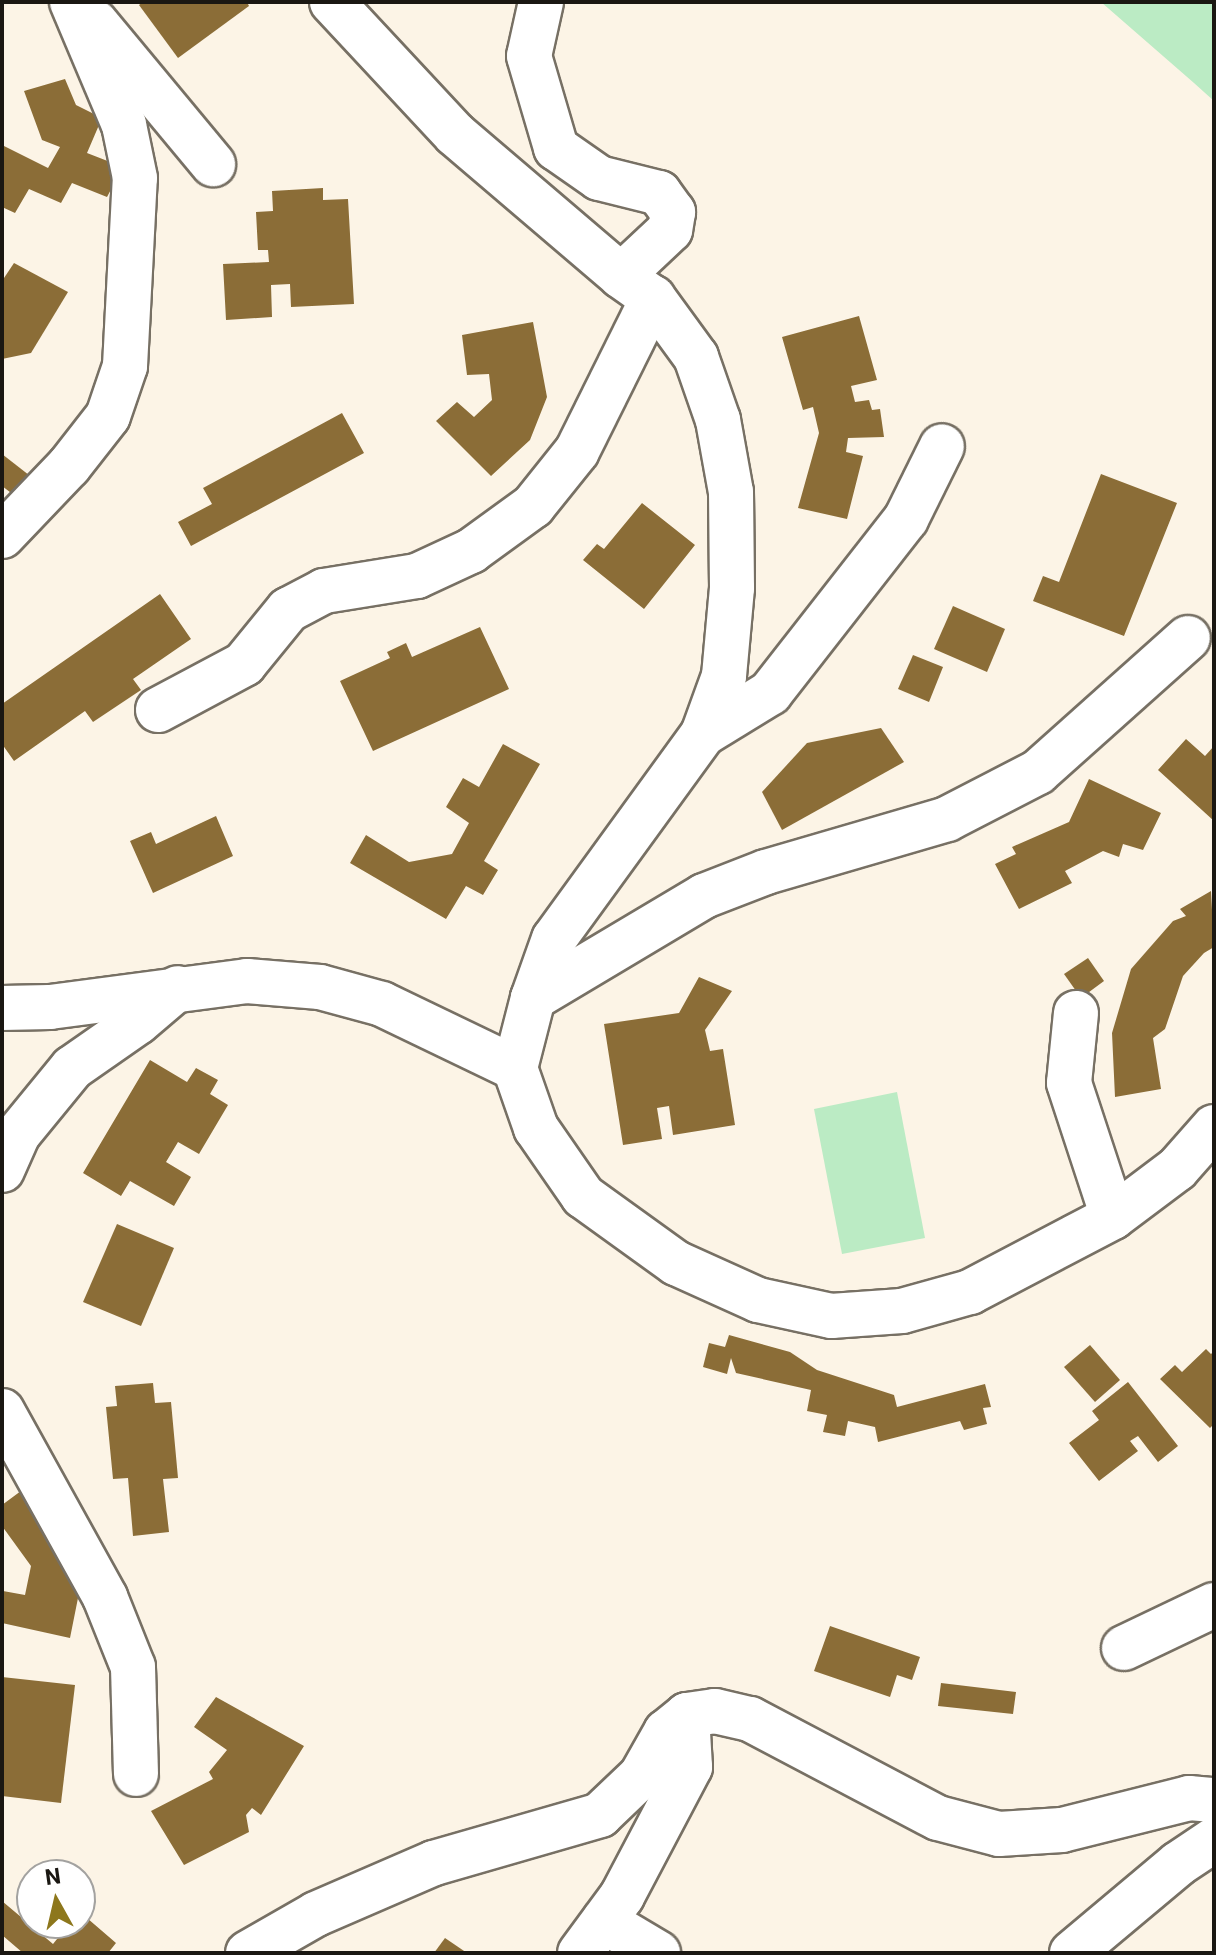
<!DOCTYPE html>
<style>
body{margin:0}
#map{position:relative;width:1216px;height:1955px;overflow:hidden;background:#fcf4e6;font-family:Roboto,sans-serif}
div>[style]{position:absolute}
.green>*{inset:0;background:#bbebc4}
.building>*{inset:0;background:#8b6d37}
.roads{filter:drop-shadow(2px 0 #777064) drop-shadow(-2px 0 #777064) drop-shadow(0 2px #777064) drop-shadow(0 -2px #777064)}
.minor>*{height:44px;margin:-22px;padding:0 22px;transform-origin:22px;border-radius:22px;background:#fff}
span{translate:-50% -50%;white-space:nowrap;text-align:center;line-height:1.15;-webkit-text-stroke:7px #fff;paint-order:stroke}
.frame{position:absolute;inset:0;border:4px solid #1a1712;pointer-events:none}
.north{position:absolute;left:16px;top:1859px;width:80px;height:80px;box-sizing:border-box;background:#fff;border:2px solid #a3a2a0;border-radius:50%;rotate:352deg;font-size:22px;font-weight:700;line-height:32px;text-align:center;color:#1a1712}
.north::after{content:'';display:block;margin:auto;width:28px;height:36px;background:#8d771c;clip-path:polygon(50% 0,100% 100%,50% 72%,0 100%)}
</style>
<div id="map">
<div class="green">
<div style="clip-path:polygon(1101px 2px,1214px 2px,1214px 101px,1194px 83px)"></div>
<div style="clip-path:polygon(897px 1092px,925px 1238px,842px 1254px,814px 1109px)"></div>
</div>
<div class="building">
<div style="clip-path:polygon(143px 2px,247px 2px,249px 6px,178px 58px,139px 5px)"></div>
<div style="clip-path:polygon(65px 79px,76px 105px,102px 118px,87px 153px,123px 167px,107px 197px,72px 183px,61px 203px,29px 189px,15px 213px,2px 207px,2px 145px,48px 168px,60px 147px,42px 140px,24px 91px)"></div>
<div style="clip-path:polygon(323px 188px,323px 200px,348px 199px,354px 304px,291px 307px,290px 284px,271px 285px,272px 317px,226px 320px,223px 264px,269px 262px,268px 250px,258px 250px,256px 212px,273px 211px,272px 191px)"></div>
<div style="clip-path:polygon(14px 263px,68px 292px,31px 353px,2px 359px,2px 281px)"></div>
<div style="clip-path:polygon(859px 316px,877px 380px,851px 386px,855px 402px,869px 400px,872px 410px,880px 409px,884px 437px,848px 438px,846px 452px,863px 456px,847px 519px,798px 508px,819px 433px,813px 407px,803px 410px,782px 337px)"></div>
<div style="clip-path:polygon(533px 322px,547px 397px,530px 440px,491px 476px,436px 421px,457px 402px,474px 417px,492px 400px,489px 374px,467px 375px,462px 335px)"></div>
<div style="clip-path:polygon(342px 413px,364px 453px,191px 546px,178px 522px,212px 504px,203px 488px)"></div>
<div style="clip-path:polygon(2px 454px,34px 479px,19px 499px,2px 486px)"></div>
<div style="clip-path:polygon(1101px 474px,1177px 503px,1124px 636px,1033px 601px,1043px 576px,1059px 582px)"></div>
<div style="clip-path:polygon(642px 503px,695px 545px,644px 609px,583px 560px,597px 544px,604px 549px)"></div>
<div style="clip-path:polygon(160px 594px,191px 639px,133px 679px,141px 690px,93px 722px,85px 711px,14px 761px,2px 744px,2px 704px)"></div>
<div style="clip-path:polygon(953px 606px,1005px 629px,987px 672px,934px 649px)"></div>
<div style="clip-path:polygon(480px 627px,509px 689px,373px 751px,340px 681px,390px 658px,387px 652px,406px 643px,412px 657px)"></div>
<div style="clip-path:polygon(913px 655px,943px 667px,929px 702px,898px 689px)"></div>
<div style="clip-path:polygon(881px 728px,904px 762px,782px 830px,762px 792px,807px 743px)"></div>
<div style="clip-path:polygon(1186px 739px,1205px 756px,1214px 746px,1214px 821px,1158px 770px)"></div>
<div style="clip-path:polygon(503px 744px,540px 764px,484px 861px,498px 870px,483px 895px,466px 886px,446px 919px,350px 863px,366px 835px,409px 862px,452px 854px,469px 823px,446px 807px,463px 778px,479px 787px)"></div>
<div style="clip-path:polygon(1089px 779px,1161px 813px,1143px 850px,1123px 844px,1119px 857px,1103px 851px,1065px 871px,1072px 883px,1019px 909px,995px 864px,1016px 854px,1012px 847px,1069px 822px)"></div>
<div style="clip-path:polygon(216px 816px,233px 856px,153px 893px,130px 841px,151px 832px,156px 844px)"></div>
<div style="clip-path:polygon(1211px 891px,1214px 947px,1204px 953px,1183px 976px,1165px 1029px,1153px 1038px,1161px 1089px,1115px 1097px,1112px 1033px,1131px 969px,1173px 921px,1186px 916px,1180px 909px)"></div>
<div style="clip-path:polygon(1088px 958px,1104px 981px,1081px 998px,1064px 974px)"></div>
<div style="clip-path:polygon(699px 977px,732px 991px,705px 1030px,710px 1051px,723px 1049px,735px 1125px,673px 1135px,669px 1106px,657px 1108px,662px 1139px,623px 1145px,604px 1024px,679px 1013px)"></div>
<div style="clip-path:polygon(150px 1060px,187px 1082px,196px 1068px,218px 1080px,210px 1094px,228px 1105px,199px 1154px,178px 1142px,166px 1162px,191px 1177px,174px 1206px,130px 1181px,121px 1196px,83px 1173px)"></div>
<div style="clip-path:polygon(117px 1224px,174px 1248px,141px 1326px,83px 1302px)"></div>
<div style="clip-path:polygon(729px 1335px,790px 1352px,817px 1370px,894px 1395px,897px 1407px,985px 1384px,991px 1407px,983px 1408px,987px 1424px,964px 1430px,960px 1421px,878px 1442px,875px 1427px,848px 1421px,845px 1436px,823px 1432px,827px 1415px,807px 1411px,811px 1390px,736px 1373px,731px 1358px,727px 1374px,703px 1367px,709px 1343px,725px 1347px)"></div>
<div style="clip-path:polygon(1090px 1345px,1120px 1380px,1095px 1402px,1064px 1367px)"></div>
<div style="clip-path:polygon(1206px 1349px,1211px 1354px,1214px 1351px,1214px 1424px,1210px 1428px,1160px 1379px,1175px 1365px,1182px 1372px)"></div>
<div style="clip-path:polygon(1128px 1382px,1178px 1446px,1158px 1462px,1138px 1436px,1130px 1441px,1138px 1451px,1099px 1481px,1069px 1443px,1099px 1420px,1092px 1411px)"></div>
<div style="clip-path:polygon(153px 1383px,155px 1403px,171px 1402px,178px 1478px,163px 1479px,169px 1532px,133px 1536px,128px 1478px,113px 1479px,106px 1407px,117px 1406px,115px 1386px)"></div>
<div style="clip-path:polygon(25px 1488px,84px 1568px,70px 1638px,2px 1623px,3px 1591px,25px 1595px,31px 1566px,2px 1526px,2px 1505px)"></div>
<div style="clip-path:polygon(830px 1626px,920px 1657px,912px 1680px,897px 1675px,890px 1697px,814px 1671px)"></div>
<div style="clip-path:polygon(2px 1677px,75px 1685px,61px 1803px,2px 1796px)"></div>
<div style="clip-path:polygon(941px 1683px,1016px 1692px,1013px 1714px,938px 1706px)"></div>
<div style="clip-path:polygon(216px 1697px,304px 1746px,261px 1815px,252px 1808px,246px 1815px,249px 1832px,184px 1865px,151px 1811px,213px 1779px,209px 1772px,227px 1750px,194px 1727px)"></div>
<div style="clip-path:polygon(2px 1901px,53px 1944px,70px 1923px,80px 1923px,80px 1912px,116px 1943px,108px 1953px,23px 1953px,2px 1935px)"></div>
<div style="clip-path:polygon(445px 1938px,467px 1953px,434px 1953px)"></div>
</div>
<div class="roads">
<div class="minor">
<div style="left:332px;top:2px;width:180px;rotate:47deg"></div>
<div style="left:455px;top:134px;width:218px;rotate:40.5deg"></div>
<div style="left:621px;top:276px;width:39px;rotate:35deg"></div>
<div style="left:653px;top:298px;width:73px;rotate:53.9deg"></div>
<div style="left:696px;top:357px;width:67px;rotate:70.8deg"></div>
<div style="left:718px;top:420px;width:73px;rotate:79.8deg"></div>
<div style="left:731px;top:492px;width:96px;rotate:89.4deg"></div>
<div style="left:732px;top:588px;width:88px;rotate:95.2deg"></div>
<div style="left:724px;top:676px;width:62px;rotate:109.9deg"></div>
<div style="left:703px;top:734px;width:253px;rotate:126deg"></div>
<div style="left:554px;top:939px;width:63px;rotate:109.6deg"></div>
<div style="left:533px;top:998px;width:72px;rotate:104.4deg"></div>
<div style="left:515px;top:1068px;width:64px;rotate:70.7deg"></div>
<div style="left:536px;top:1128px;width:83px;rotate:55.3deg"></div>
<div style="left:583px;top:1196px;width:115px;rotate:35.8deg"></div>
<div style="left:676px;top:1263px;width:90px;rotate:24.3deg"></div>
<div style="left:758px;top:1300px;width:75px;rotate:12.4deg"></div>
<div style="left:831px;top:1316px;width:71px;rotate:-4deg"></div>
<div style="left:902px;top:1311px;width:71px;rotate:-15.6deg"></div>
<div style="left:970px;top:1292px;width:161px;rotate:-27.7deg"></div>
<div style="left:1113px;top:1217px;width:80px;rotate:-36.9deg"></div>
<div style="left:1177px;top:1169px;width:56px;rotate:-48.6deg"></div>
<div style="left:541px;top:2px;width:55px;rotate:102.5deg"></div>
<div style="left:529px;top:56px;width:96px;rotate:73.6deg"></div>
<div style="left:556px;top:148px;width:52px;rotate:34.9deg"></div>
<div style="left:599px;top:178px;width:62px;rotate:14deg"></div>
<div style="left:659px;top:193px;width:24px;rotate:54deg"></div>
<div style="left:673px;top:212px;width:18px;rotate:99deg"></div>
<div style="left:670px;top:230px;width:67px;rotate:136.8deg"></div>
<div style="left:95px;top:22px;width:185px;rotate:50.3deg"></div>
<div style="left:2px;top:536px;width:97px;rotate:-46.3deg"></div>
<div style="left:69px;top:466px;width:63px;rotate:-52deg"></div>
<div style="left:108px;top:416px;width:53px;rotate:-71.2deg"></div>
<div style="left:125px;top:366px;width:188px;rotate:-87deg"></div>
<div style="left:135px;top:178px;width:54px;rotate:-101.7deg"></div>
<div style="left:124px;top:125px;width:134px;rotate:-112.9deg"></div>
<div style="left:158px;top:710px;width:98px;rotate:-28.1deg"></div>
<div style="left:244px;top:664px;width:70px;rotate:-50.8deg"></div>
<div style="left:288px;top:610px;width:41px;rotate:-27.8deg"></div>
<div style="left:324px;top:591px;width:94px;rotate:-9.2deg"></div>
<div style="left:417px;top:576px;width:60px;rotate:-24.8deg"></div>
<div style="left:471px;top:551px;width:77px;rotate:-36deg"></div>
<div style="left:533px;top:506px;width:70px;rotate:-51.3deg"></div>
<div style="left:577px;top:451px;width:171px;rotate:-63.6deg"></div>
<div style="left:703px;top:734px;width:79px;rotate:-31.5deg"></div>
<div style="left:770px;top:693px;width:221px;rotate:-52deg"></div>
<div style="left:906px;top:519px;width:81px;rotate:-63.7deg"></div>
<div style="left:533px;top:998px;width:199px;rotate:-30.8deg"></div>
<div style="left:704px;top:896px;width:66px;rotate:-21.2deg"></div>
<div style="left:766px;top:872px;width:189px;rotate:-16.3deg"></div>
<div style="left:947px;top:819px;width:102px;rotate:-27.3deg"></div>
<div style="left:1038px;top:772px;width:201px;rotate:-41.8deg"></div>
<div style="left:2px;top:1008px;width:48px;rotate:-1.2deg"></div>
<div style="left:50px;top:1007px;width:199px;rotate:-7.5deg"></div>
<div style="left:247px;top:981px;width:73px;rotate:4.7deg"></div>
<div style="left:320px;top:987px;width:64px;rotate:15.3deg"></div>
<div style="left:382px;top:1004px;width:148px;rotate:25.7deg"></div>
<div style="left:1076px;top:1013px;width:70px;rotate:95.7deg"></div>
<div style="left:1069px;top:1083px;width:141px;rotate:71.8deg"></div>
<div style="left:2px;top:1170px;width:39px;rotate:-66deg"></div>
<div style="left:18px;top:1134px;width:85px;rotate:-50.7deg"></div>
<div style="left:72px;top:1068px;width:80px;rotate:-34.9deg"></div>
<div style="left:138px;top:1022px;width:52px;rotate:-40.4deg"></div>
<div style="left:2px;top:1411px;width:213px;rotate:61deg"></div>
<div style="left:105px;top:1597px;width:75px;rotate:68.2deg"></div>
<div style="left:133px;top:1667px;width:107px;rotate:88.4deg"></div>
<div style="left:1124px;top:1648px;width:100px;rotate:-25.5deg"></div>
<div style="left:604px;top:1921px;width:63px;rotate:30.7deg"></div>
<div style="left:248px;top:1953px;width:78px;rotate:-29.8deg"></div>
<div style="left:316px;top:1914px;width:129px;rotate:-23.4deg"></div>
<div style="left:434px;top:1863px;width:173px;rotate:-16.1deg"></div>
<div style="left:600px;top:1815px;width:57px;rotate:-43.6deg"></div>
<div style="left:641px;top:1776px;width:51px;rotate:-60.4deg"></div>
<div style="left:666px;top:1732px;width:27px;rotate:-39deg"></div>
<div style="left:687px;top:1715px;width:28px;rotate:-8deg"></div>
<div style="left:715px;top:1711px;width:36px;rotate:13deg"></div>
<div style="left:750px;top:1719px;width:212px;rotate:27.8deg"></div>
<div style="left:938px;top:1818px;width:63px;rotate:14.7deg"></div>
<div style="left:999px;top:1834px;width:63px;rotate:-3.6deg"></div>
<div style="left:1062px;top:1830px;width:131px;rotate:-14.1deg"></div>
<div style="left:1189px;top:1798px;width:25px;rotate:5deg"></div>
<div style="left:580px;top:1953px;width:71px;rotate:-53.6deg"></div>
<div style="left:622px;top:1896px;width:146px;rotate:-62.2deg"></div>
<div style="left:690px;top:1767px;width:52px;rotate:-93.3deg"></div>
<div style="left:1072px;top:1953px;width:138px;rotate:-40deg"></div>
<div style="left:1178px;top:1864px;width:43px;rotate:-33.7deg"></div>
</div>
</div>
<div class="frame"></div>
<div class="north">N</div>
</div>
